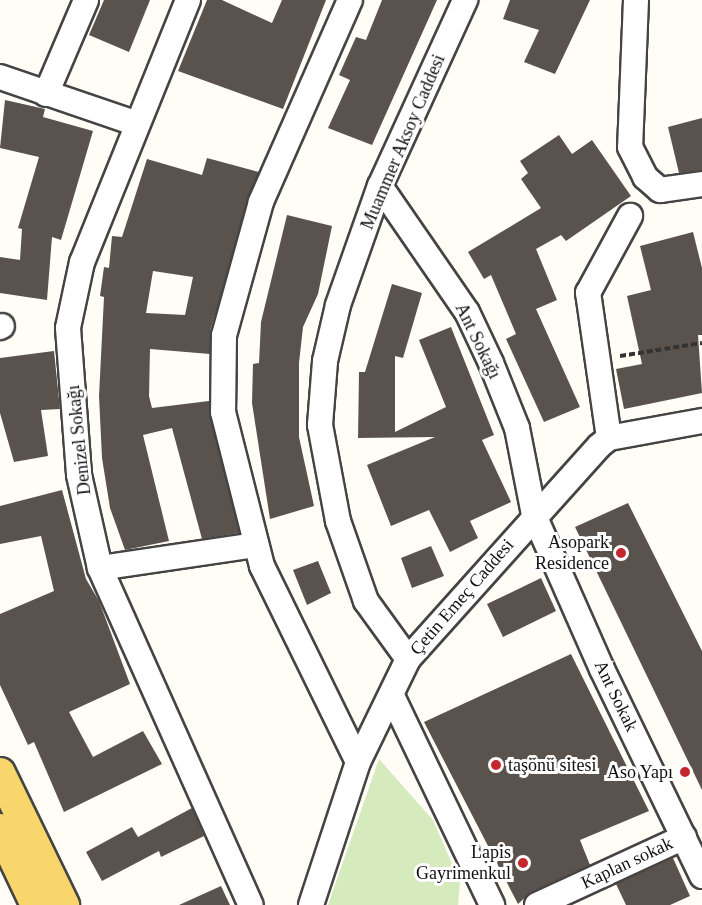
<!DOCTYPE html>
<meta charset="utf-8">
<style>
body{margin:0}
#map{position:relative;width:702px;height:905px;overflow:hidden;background:#fffdf5;font-family:Georgia,serif}
div>[style]{position:absolute}
.green>*{inset:0;background:#d5ebbd}
.building>*{inset:0;background:#5a524d}
.path>*{height:4px;margin-top:-2px;transform-origin:0;background:repeating-linear-gradient(90deg,#333 0 6px,transparent 0 9px)}
.roads{filter:drop-shadow(2px 0 #444) drop-shadow(-2px 0 #444) drop-shadow(0 2px #444) drop-shadow(0 -2px #444)}
.minor>*{height:24px;margin:-12px;padding:0 12px;transform-origin:12px;border-radius:12px;background:#fff}
.major>*{height:30px;margin:-15px;padding:0 15px;transform-origin:15px;border-radius:15px;background:#f9d66b}
.dots>*{width:16px;height:16px;translate:-50% -50%;box-sizing:border-box;border:3px solid #fff;border-radius:50%}
span{translate:-50% -50%;white-space:nowrap;text-align:center;line-height:1.15;-webkit-text-stroke:6px #fff;paint-order:stroke}
.street-label{font-size:18px;color:#111}
.poi-label{font-size:18px;color:#111}
.right{translate:-100% -50%;text-align:right}
.left{translate:0 -50%;text-align:left}
</style>
<div id="map">
<div class="green">
<div style="clip-path:polygon(379px 759px,433px 820px,460px 882px,458px 905px,328px 905px)"></div>
</div>
<div class="building">
<div style="clip-path:polygon(104px 0,150px 0,129px 52px,89px 35px)"></div>
<div style="clip-path:polygon(207px 0,222px 0,272px 23px,282px 0,326px 0,283px 109px,178px 71px)"></div>
<div style="clip-path:polygon(382px 0,437px 0,372px 145px,328px 128px,350px 80px,339px 75px,356px 37px,366px 40px)"></div>
<div style="clip-path:polygon(510px 0,590px 0,555px 74px,524px 62px,539px 30px,503px 19px)"></div>
<div style="clip-path:polygon(5px 100px,45px 109px,43px 117px,93px 131px,61px 240px,52px 237px,47px 300px,0 293px,0 257px,20px 260px,22px 229px,18px 228px,39px 157px,0 148px)"></div>
<div style="clip-path:polygon(702px 118px,702px 170px,679px 173px,668px 127px)"></div>
<div style="clip-path:polygon(559px 135px,572px 154px,592px 140px,631px 196px,566px 241px,561px 235px,536px 249px,557px 300px,536px 309px,580px 407px,544px 422px,506px 339px,516px 334px,491px 275px,484px 279px,468px 252px,541px 208px,521px 179px,528px 173px,520px 161px)"></div>
<div style="clip-path:polygon(evenodd,207px 158px,259px 172px,210px 331px,210px 354px,150px 349px,149px 396px,152px 408px,209px 401px,239px 533px,202px 539px,172px 428px,143px 435px,169px 541px,125px 550px,110px 508px,102px 458px,99px 396px,104px 297px,100px 296px,104px 267px,109px 268px,112px 236px,122px 237px,147px 159px,202px 175px,207px 158px,153px 271px,193px 277px,185px 315px,146px 313px,153px 271px)"></div>
<div style="clip-path:polygon(287px 215px,332px 226px,318px 294px,303px 327px,299px 363px,299px 437px,314px 506px,270px 519px,252px 403px,253px 364px,259px 363px,261px 322px)"></div>
<div style="clip-path:polygon(693px 232px,702px 268px,702px 335px,698px 335px,702px 393px,624px 409px,616px 369px,642px 364px,627px 296px,651px 290px,640px 246px)"></div>
<div style="clip-path:polygon(392px 284px,422px 293px,403px 358px,395px 356px,395px 432px,446px 407px,419px 340px,451px 327px,494px 435px,482px 440px,511px 502px,470px 521px,478px 538px,450px 552px,429px 510px,391px 526px,367px 465px,435px 437px,358px 438px,359px 372px,365px 372px)"></div>
<div style="clip-path:polygon(54px 351px,60px 409px,41px 410px,48px 456px,14px 462px,0 413px,0 358px)"></div>
<div style="clip-path:polygon(62px 490px,86px 579px,99px 601px,130px 684px,69px 712px,93px 757px,143px 731px,162px 764px,64px 812px,34px 742px,28px 745px,0 685px,0 614px,54px 591px,41px 536px,0 544px,0 506px)"></div>
<div style="clip-path:polygon(628px 503px,702px 651px,702px 790px,575px 527px)"></div>
<div style="clip-path:polygon(431px 546px,444px 576px,412px 588px,401px 558px)"></div>
<div style="clip-path:polygon(318px 561px,331px 593px,307px 605px,293px 570px)"></div>
<div style="clip-path:polygon(541px 578px,556px 611px,503px 637px,487px 604px)"></div>
<div style="clip-path:polygon(571px 654px,649px 811px,580px 840px,590px 865px,531px 892px,518px 904px,424px 722px)"></div>
<div style="clip-path:polygon(192px 808px,204px 836px,161px 857px,159px 851px,102px 881px,86px 852px,132px 827px,138px 837px)"></div>
<div style="clip-path:polygon(673px 858px,690px 896px,670px 905px,626px 905px,616px 884px)"></div>
<div style="clip-path:polygon(221px 886px,230px 905px,179px 905px)"></div>
</div>
<div class="path">
<div style="left:620px;top:356px;width:83px;rotate:-9deg"></div>
</div>
<div class="roads">
<div class="minor">
<div style="left:188px;top:0;width:283px;rotate:112deg"></div>
<div style="left:82px;top:262px;width:67px;rotate:102deg"></div>
<div style="left:68px;top:328px;width:147px;rotate:85.7deg"></div>
<div style="left:79px;top:475px;width:95px;rotate:77.3deg"></div>
<div style="left:100px;top:568px;width:369px;rotate:65.9deg"></div>
<div style="left:350px;top:0;width:221px;rotate:113.8deg"></div>
<div style="left:261px;top:202px;width:138px;rotate:105.5deg"></div>
<div style="left:224px;top:335px;width:77px;rotate:90.7deg"></div>
<div style="left:223px;top:412px;width:159px;rotate:75.8deg"></div>
<div style="left:262px;top:566px;width:218px;rotate:63.9deg"></div>
<div style="left:636px;top:0;width:147px;rotate:92.3deg"></div>
<div style="left:630px;top:147px;width:34px;rotate:63deg"></div>
<div style="left:645px;top:177px;width:20px;rotate:41deg"></div>
<div style="left:660px;top:190px;width:42px;rotate:-8.1deg"></div>
<div style="left:0;top:77px;width:145px;rotate:18.9deg"></div>
<div style="left:46px;top:94px;width:102px;rotate:-66.9deg"></div>
<div style="left:380px;top:186px;width:153px;rotate:55.4deg"></div>
<div style="left:467px;top:312px;width:56px;rotate:64.8deg"></div>
<div style="left:491px;top:363px;width:70px;rotate:68.2deg"></div>
<div style="left:517px;top:428px;width:89px;rotate:78.9deg"></div>
<div style="left:534px;top:515px;width:168px;rotate:66.2deg"></div>
<div style="left:602px;top:669px;width:230px;rotate:64.2deg"></div>
<div style="left:0;top:327px;width:2px;rotate:-27deg"></div>
<div style="left:609px;top:438px;width:147px;rotate:-98.2deg"></div>
<div style="left:588px;top:293px;width:88px;rotate:-61.4deg"></div>
<div style="left:100px;top:568px;width:158px;rotate:-8.4deg"></div>
<div style="left:408px;top:659px;width:72px;rotate:-125.9deg"></div>
<div style="left:366px;top:601px;width:85px;rotate:-109.3deg"></div>
<div style="left:338px;top:521px;width:98px;rotate:-100.6deg"></div>
<div style="left:320px;top:425px;width:64px;rotate:-85.5deg"></div>
<div style="left:325px;top:361px;width:57px;rotate:-76.9deg"></div>
<div style="left:338px;top:305px;width:126px;rotate:-70.6deg"></div>
<div style="left:380px;top:186px;width:205px;rotate:-65.4deg"></div>
<div style="left:392px;top:696px;width:232px;rotate:64.4deg"></div>
<div style="left:311px;top:905px;width:151px;rotate:-71.8deg"></div>
<div style="left:358px;top:762px;width:114px;rotate:-64.1deg"></div>
<div style="left:408px;top:659px;width:286px;rotate:-48.1deg"></div>
<div style="left:599px;top:446px;width:13px;rotate:-39deg"></div>
<div style="left:609px;top:438px;width:95px;rotate:-10.4deg"></div>
<div style="left:537px;top:905px;width:162px;rotate:-24.8deg"></div>
</div>
<div class="major">
<div style="left:0;top:773px;width:147px;rotate:64.1deg"></div>
<div style="left:0;top:829px;width:84px;rotate:64.7deg"></div>
</div>
</div>
<div class="dots">
<div style="left:621px;top:553px;background:#c4262e"></div>
<div style="left:496px;top:765px;background:#c4262e"></div>
<div style="left:685px;top:772px;background:#c4262e"></div>
<div style="left:523px;top:863px;background:#c4262e"></div>
</div>
<div class="street-label">
<span style="left:403px;top:142px;rotate:-67deg">Muammer Aksoy Caddesi</span>
<span style="left:478px;top:341px;rotate:64deg">Ant Sokağı</span>
<span style="left:79px;top:440px;rotate:-96deg">Denizel Sokağı</span>
<span style="left:462px;top:597px;rotate:-49deg">Çetin Emeç Caddesi</span>
<span style="left:616px;top:696px;rotate:64deg">Ant Sokak</span>
<span style="left:627px;top:863px;rotate:-25deg">Kaplan sokak</span>
</div>
<div class="poi-label">
<span class="right" style="left:609px;top:553px">Asopark<br>Residence</span>
<span class="left" style="left:508px;top:765px">taşönü sitesi</span>
<span class="right" style="left:673px;top:772px">Aso Yapı</span>
<span class="right" style="left:511px;top:863px">Lapis<br>Gayrimenkul</span>
</div>
</div>
